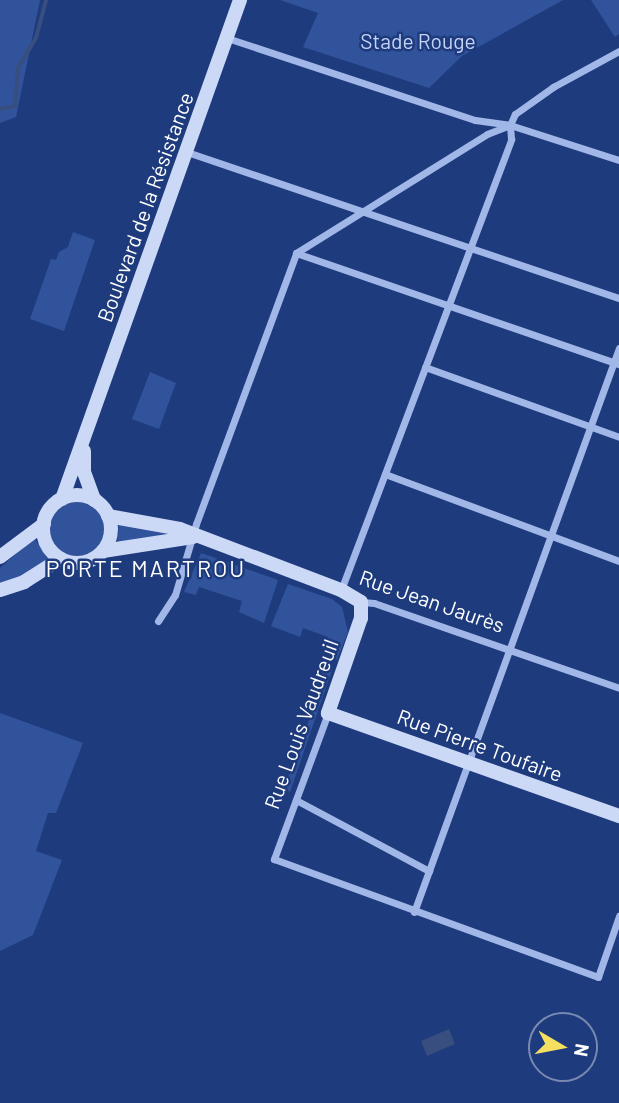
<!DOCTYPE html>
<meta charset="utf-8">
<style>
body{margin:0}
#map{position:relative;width:619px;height:1103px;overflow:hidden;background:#1e3b7d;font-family:Barlow,sans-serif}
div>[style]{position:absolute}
.green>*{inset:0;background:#31539b}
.round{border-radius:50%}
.water>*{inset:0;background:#384e7f}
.stream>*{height:3.5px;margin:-1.75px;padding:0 1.75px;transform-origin:1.75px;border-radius:1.75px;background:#384e7f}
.street>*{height:7px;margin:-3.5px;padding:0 3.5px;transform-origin:3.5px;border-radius:3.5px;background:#a1b7e7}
.secondary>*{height:14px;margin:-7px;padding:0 7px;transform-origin:7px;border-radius:7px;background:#cbd8f6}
.secondary>.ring{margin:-7px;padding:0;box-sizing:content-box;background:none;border:14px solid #cbd8f6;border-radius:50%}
span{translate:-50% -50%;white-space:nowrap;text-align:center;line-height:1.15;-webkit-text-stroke:5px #1e3b7d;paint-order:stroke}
.park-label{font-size:21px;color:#c5d4f6}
.street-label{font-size:21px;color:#fff}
.neighbourhood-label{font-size:23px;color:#fff;letter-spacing:2px}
.north{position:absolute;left:528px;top:1012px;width:70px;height:70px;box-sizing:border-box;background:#1e3b7d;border:2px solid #7889b1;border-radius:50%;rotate:100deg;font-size:19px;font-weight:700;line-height:28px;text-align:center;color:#fff}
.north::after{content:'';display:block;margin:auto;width:24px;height:32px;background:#f6df60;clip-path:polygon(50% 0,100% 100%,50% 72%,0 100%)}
</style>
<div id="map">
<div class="green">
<div style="clip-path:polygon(0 0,40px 0,16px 117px,0 123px)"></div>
<div style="clip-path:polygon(280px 0,563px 0,462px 56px,429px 88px,303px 47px,318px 13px)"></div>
<div style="clip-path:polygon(591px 0,619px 0,619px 34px,615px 37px)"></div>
<div style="clip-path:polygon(73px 232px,95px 240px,64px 331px,30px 319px,51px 259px,56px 260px,59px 252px,68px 247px)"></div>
<div style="clip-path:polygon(150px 372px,176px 383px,159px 429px,132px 419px)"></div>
<div class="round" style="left:50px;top:502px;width:54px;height:54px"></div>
<div style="clip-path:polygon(119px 521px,180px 533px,117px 546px)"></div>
<div style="clip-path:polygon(34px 538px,49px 558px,26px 575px,0 586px,0 568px)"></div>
<div style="clip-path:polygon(201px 553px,278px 580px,264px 623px,239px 612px,242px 601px,199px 587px,196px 595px,184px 592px)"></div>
<div style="clip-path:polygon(288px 584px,332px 599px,342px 607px,348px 632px,337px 660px,325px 656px,328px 637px,303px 628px,300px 637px,271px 626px)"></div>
<div style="clip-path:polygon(319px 670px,332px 670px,290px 792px,284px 788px,310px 717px,304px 714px)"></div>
<div style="clip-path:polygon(0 713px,83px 743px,56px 813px,48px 813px,36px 851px,62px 860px,33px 935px,0 951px)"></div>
</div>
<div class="water">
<div style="clip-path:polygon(449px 1029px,455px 1044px,427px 1056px,421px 1041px)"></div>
</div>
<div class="stream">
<div style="left:0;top:109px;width:15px;rotate:-11deg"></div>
<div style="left:15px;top:106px;width:38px;rotate:-85deg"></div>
<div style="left:18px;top:68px;width:35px;rotate:-59deg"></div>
<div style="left:36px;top:38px;width:39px;rotate:-75deg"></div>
</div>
<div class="street">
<div style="left:227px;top:38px;width:261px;rotate:18.3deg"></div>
<div style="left:475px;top:120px;width:35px;rotate:8deg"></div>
<div style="left:510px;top:125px;width:114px;rotate:17.8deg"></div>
<div style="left:187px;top:152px;width:456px;rotate:18.7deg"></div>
<div style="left:296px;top:253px;width:342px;rotate:19deg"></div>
<div style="left:425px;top:367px;width:206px;rotate:19.8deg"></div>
<div style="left:385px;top:474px;width:250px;rotate:20.4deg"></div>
<div style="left:341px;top:590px;width:482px;rotate:-69.3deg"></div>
<div style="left:511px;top:139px;width:14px;rotate:-94deg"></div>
<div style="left:361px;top:602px;width:13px;rotate:4deg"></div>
<div style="left:374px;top:603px;width:259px;rotate:19.1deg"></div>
<div style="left:158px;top:621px;width:31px;rotate:-57deg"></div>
<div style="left:175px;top:595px;width:74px;rotate:-73.5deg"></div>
<div style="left:196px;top:524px;width:289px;rotate:-69.7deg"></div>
<div style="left:296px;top:253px;width:225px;rotate:-31.9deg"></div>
<div style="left:487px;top:134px;width:25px;rotate:-21deg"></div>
<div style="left:510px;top:125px;width:12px;rotate:-66deg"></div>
<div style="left:515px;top:114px;width:47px;rotate:-35.4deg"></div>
<div style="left:553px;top:87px;width:75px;rotate:-28.6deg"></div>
<div style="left:328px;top:713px;width:156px;rotate:110.3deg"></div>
<div style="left:274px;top:859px;width:345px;rotate:20deg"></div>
<div style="left:598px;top:977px;width:65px;rotate:-71deg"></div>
<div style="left:296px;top:800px;width:151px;rotate:28.1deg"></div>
<div style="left:414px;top:912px;width:600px;rotate:-70.03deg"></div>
</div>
<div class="secondary">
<div style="left:84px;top:451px;width:21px;rotate:90deg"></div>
<div style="left:84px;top:472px;width:30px;rotate:70deg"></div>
<div class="ring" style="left:43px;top:495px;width:54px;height:54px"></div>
<div style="left:62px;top:499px;width:530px;rotate:-70.37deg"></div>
<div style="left:108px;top:516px;width:73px;rotate:10.2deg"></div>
<div style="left:180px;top:529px;width:172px;rotate:20.8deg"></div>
<div style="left:341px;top:590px;width:23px;rotate:31deg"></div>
<div style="left:361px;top:602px;width:16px;rotate:90deg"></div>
<div style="left:361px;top:618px;width:101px;rotate:109.2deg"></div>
<div style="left:328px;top:713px;width:309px;rotate:19.5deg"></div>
<div style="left:103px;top:551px;width:91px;rotate:-8.8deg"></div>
<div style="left:0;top:557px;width:55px;rotate:-36.9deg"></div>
<div style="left:0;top:590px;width:25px;rotate:-18deg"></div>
<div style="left:24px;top:582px;width:43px;rotate:-32.6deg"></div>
</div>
<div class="park-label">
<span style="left:418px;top:41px">Stade Rouge</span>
</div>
<div class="street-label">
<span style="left:145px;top:207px;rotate:-70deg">Boulevard de la Résistance</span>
<span style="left:432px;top:601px;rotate:19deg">Rue Jean Jaurès</span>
<span style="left:301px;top:724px;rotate:-70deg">Rue Louis Vaudreuil</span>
<span style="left:480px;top:745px;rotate:20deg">Rue Pierre Toufaire</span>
</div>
<div class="neighbourhood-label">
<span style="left:146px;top:568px">PORTE MARTROU</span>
</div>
<div class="north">N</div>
</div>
